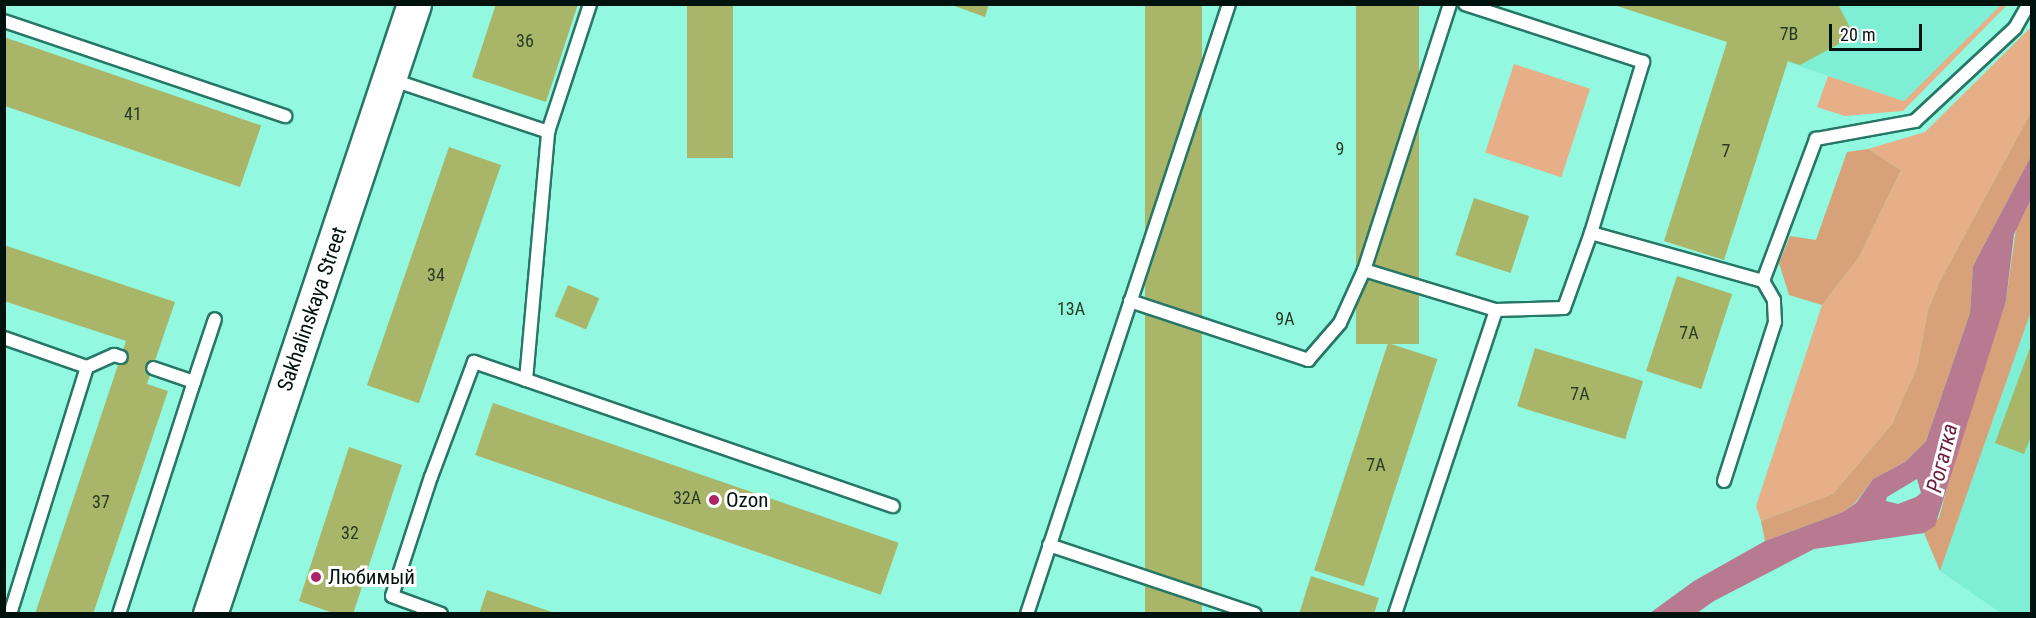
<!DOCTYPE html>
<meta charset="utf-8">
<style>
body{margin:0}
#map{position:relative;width:2036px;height:618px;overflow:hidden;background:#93f8e0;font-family:"Roboto Condensed",sans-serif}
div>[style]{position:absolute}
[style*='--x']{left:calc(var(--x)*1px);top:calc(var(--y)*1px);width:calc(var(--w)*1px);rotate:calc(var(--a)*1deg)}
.built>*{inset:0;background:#7eeed4}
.green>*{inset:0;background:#e6af88;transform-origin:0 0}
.forest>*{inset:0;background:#d7a17a}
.water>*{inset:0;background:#b87a90}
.building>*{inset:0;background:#a9b669;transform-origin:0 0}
.roads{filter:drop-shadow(2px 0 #277766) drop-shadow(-2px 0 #277766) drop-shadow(0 2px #277766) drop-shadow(0 -2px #277766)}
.lane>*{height:12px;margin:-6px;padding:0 6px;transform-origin:6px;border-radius:6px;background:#fff}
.primary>*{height:33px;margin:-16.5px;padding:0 16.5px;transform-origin:16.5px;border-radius:16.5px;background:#fff}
.dots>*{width:16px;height:16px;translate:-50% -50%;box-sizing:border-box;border:3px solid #fff;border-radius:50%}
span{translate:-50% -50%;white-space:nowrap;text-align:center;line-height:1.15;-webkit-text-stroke:6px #fff;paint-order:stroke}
.number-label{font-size:18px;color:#2a3b24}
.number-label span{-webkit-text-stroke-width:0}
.street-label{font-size:21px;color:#00120d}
.poi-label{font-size:21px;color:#00120d}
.left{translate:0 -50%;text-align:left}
.water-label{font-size:22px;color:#6a1d40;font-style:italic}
.frame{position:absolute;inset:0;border:6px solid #00120d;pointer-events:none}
.scale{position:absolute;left:1829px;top:24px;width:93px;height:27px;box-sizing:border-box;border:3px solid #00120d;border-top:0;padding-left:8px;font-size:18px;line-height:21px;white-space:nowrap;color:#00120d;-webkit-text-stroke:4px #fff;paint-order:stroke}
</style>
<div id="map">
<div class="built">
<div style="clip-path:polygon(1739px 5px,2001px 5px,1904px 101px,1727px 42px)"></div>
<div style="clip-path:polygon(2031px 311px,2031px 613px,2001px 613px,1940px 571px)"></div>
</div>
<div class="green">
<div style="clip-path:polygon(2001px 5px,2007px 5px,1903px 111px,1845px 116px,1817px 107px,1828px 76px,1904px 101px)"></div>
<div style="clip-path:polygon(2031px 27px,2031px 112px,1939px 283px,1928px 310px,1917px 367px,1892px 424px,1833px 494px,1761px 521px,1756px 506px,1822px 305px,1859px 257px,1901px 170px,1868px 149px,1925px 132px)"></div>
<div style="left:1514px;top:64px;width:80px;height:93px;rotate:18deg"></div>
</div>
<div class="forest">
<div style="clip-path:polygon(2031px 112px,2031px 156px,1973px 266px,1970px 313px,1926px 441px,1905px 462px,1873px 479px,1855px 503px,1843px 512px,1765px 541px,1761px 521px,1833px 494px,1892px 424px,1917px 367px,1928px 310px,1939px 283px)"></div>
<div style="clip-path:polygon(1868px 149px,1901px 170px,1859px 257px,1822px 305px,1789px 295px,1779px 263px,1790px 236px,1816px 240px,1847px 152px)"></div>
<div style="clip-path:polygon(2031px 199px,2031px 311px,1940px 571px,1924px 533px,1939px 518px,1962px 432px,2006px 301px,2016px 228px)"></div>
</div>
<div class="water">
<div style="clip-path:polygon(evenodd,2031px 156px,2031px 199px,2014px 234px,2006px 301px,1935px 526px,1924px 533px,1814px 549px,1714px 601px,1697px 613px,1650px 613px,1694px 581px,1765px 541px,1843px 512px,1856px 503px,1873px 479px,1905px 462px,1926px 441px,1970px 313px,1973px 266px,2031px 156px,1917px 479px,1921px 493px,1916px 497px,1898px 504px,1886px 501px,1887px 497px,1917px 479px)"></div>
</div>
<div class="building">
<div style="clip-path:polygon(496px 4px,578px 4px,546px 102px,472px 77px)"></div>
<div style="left:687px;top:4px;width:46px;height:154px"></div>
<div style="clip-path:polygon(949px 4px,989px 4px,985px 17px)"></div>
<div style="left:1145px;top:4px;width:57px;height:644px"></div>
<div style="left:1356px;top:4px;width:63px;height:340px"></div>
<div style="clip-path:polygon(1611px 4px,1838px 4px,1850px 28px,1846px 40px,1800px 65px,1788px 61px,1724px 260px,1664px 241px,1727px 42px)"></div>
<div style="left:4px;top:37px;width:272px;height:65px;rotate:19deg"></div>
<div style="left:449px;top:147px;width:55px;height:252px;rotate:19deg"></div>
<div style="left:1474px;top:198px;width:58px;height:60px;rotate:18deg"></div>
<div style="clip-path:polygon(4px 245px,175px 302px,147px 384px,168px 391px,93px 614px,35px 614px,126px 341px,4px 301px)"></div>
<div style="left:1677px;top:276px;width:58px;height:100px;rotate:18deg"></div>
<div style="left:568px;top:285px;width:34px;height:34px;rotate:23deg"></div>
<div style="left:1388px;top:343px;width:52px;height:239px;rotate:18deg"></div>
<div style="clip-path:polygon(2031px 345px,2032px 434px,2024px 454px,1995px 443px)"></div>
<div style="left:1535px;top:348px;width:113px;height:61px;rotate:17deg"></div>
<div style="left:493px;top:403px;width:429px;height:55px;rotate:19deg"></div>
<div style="clip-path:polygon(349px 447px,402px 465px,353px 614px,336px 614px,299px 601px)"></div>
<div style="clip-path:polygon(1311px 576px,1379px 598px,1374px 614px,1299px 614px)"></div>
<div style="clip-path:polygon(487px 590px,555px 613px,555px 614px,479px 614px)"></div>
</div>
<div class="roads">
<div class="lane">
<div style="--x:1450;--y:4;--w:280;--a:107.9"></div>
<div style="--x:1364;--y:270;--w:138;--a:16.9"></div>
<div style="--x:1496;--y:310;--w:68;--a:-1.7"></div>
<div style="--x:1564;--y:308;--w:80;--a:-70.2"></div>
<div style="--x:1591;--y:233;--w:179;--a:-73.1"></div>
<div style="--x:1643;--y:62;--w:187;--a:-162"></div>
<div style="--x:4;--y:21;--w:297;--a:18.7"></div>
<div style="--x:390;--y:79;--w:167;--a:18.5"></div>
<div style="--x:1591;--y:233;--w:179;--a:15.6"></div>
<div style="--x:1130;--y:301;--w:188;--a:18.3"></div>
<div style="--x:1308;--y:360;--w:49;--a:-49.1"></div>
<div style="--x:1340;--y:323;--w:58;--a:-65.6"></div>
<div style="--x:4;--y:338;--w:88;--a:19.3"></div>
<div style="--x:87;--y:367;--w:259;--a:107.3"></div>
<div style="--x:87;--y:367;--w:30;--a:-24"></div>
<div style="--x:114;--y:355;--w:7;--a:16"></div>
<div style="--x:526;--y:380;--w:249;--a:-84.9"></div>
<div style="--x:548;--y:132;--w:135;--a:-71.8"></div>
<div style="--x:194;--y:382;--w:66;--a:-71.6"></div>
<div style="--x:1724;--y:481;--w:167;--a:-72.2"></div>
<div style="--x:1775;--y:322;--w:22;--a:-93"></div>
<div style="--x:1774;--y:300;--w:22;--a:-120"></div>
<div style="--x:1763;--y:281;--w:152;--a:-69.5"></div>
<div style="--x:1816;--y:139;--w:101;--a:-10.3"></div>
<div style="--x:1915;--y:121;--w:137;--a:-42.9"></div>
<div style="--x:2015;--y:28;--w:28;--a:-60"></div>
<div style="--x:1049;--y:545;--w:217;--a:18.5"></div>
<div style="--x:119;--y:614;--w:244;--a:-72.1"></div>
<div style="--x:194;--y:382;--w:43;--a:-161.1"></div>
<div style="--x:441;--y:614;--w:52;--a:-159.8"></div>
<div style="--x:392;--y:596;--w:125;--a:-71.9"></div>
<div style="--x:431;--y:477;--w:123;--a:-69.5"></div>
<div style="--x:474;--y:362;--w:443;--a:19"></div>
<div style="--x:1027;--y:614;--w:643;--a:-71.68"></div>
<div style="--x:1395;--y:614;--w:320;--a:-71.6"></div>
</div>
<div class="primary">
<div style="--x:210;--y:614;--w:643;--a:-71.51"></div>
</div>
</div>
<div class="dots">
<div style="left:714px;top:500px;background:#ad2366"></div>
<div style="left:316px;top:577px;background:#ad2366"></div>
</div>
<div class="number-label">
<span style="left:1789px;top:34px">7В</span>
<span style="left:525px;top:41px">36</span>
<span style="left:133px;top:114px">41</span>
<span style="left:1340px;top:149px">9</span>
<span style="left:1726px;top:151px">7</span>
<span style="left:436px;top:275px">34</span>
<span style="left:1071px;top:309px">13А</span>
<span style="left:1285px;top:319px">9А</span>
<span style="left:1689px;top:333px">7А</span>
<span style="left:1580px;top:394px">7А</span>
<span style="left:1376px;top:465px">7А</span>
<span style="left:687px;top:498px">32А</span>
<span style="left:101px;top:502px">37</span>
<span style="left:350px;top:533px">32</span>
</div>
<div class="street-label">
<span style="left:312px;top:309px;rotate:-71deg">Sakhalinskaya Street</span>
</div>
<div class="poi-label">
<span class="left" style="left:726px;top:500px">Ozon</span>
<span class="left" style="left:328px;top:577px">Любимый</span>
</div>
<div class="water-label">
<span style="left:1942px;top:458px;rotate:-76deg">Рогатка</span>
</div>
<div class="frame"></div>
<div class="scale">20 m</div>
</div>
